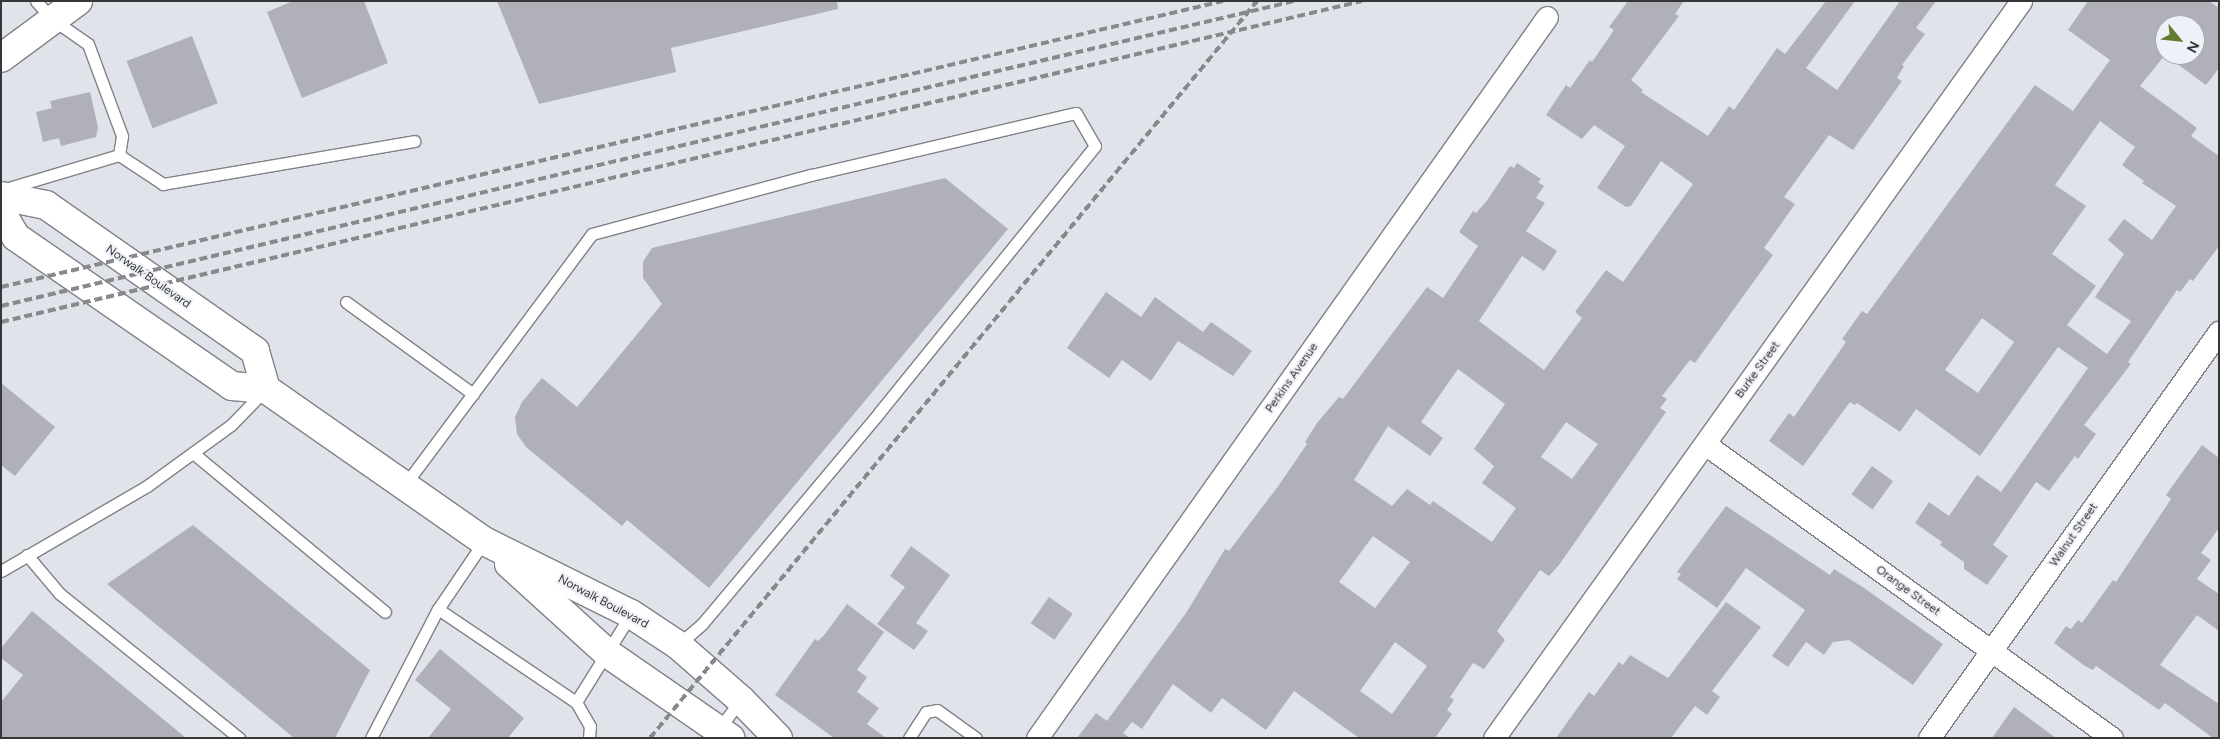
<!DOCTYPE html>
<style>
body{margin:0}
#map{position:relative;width:2220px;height:739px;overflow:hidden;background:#e1e3ea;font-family:Figtree,sans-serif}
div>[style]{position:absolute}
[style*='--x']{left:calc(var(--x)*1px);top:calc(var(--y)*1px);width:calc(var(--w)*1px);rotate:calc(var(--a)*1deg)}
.building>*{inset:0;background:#b0b1b8;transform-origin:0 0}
.roads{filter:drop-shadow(1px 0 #808188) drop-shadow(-1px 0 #808188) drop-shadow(0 1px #808188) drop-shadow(0 -1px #808188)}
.lane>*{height:11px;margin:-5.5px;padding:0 5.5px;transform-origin:5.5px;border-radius:5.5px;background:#fff}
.street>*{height:21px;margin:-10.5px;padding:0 10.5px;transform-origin:10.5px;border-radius:10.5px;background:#fff}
.secondary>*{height:28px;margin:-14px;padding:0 14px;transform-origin:14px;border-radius:14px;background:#fff}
.rail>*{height:4px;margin-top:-2px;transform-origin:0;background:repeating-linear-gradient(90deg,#88898d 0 8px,transparent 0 12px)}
span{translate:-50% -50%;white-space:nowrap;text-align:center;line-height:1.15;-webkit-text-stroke:4px #eff1f8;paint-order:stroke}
.street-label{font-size:12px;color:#363739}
.frame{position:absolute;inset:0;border:2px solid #363739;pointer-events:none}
.north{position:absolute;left:2155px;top:15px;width:50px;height:50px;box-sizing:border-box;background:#eff1f8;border:1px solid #a5a7ac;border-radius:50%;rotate:118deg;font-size:14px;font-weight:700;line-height:20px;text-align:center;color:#363739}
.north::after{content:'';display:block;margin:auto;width:18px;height:22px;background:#647c2f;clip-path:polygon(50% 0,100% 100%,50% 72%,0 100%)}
</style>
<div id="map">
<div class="building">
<div style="clip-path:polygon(293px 1px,364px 1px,388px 63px,302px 98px,267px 12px)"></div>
<div style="clip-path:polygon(497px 1px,837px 1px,838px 9px,671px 48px,676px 72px,539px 104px)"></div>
<div style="clip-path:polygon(evenodd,1628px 1px,1684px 1px,1675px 14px,1679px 16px,1631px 80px,1643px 90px,1641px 92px,1708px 136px,1729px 106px,1734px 110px,1777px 48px,1785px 54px,1826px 1px,1855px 1px,1806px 68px,1837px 90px,1900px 1px,1936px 1px,1916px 28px,1925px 34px,1902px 65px,1904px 66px,1897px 78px,1902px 81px,1853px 150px,1829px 135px,1784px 197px,1795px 204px,1764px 248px,1773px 255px,1695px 363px,1690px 360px,1662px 396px,1667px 399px,1660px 408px,1666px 412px,1559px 565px,1549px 576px,1540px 570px,1497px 631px,1505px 640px,1484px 669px,1473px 663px,1450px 697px,1454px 700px,1447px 710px,1452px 714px,1435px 738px,1359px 738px,1294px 691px,1266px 730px,1222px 698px,1211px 713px,1173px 684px,1142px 729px,1132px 722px,1123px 733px,1130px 738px,1077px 738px,1096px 713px,1107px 721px,1186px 613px,1225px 549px,1229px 551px,1279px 485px,1307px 444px,1305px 442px,1317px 423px,1339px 397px,1343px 399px,1427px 287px,1443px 298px,1478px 246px,1459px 232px,1473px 211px,1476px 213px,1486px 202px,1510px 166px,1514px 168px,1517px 163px,1541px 179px,1538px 182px,1544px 186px,1536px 198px,1545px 203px,1526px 231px,1557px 251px,1544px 271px,1522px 256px,1479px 321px,1544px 370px,1582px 318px,1575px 312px,1606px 270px,1623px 282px,1693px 184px,1661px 161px,1631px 206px,1626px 207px,1597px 188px,1625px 146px,1594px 125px,1582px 139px,1546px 115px,1566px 85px,1570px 88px,1590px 60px,1592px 62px,1614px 30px,1609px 27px,1628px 1px,1458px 369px,1505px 404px,1474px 449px,1494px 466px,1482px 483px,1516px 508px,1492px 542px,1433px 501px,1430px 505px,1407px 489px,1392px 506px,1354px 480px,1388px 426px,1430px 456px,1443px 438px,1421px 422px,1458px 369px,1628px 1px,1566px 422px,1598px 444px,1572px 479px,1541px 457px,1566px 422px,1628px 1px,1373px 536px,1410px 562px,1375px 608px,1339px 582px,1373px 536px,1628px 1px,1395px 642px,1427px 666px,1392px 714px,1360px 691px,1395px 642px)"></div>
<div style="clip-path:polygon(evenodd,2088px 1px,2209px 1px,2219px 8px,2219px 68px,2206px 85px,2165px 55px,2195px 55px,2195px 25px,2165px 25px,2165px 55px,2140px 86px,2197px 128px,2191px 136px,2219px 156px,2219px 246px,2193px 281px,2190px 279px,2180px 292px,2177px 290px,2128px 362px,2131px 364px,2084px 425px,2096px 434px,2078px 459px,2075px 456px,2049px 491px,2036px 482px,1993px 545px,2008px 556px,1987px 585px,1964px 569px,1964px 562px,1940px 545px,1942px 542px,1915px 523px,1929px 502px,1949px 516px,1977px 475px,2001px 492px,2088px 368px,2058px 347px,1980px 456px,1916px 409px,1900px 432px,1857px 403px,1855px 405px,1850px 402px,1803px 466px,1769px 441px,1789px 413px,1794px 417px,1846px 342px,1842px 339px,1862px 311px,1867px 314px,2035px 85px,2073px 111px,2110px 60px,2068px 30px,2088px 1px,2100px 121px,2135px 147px,2122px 165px,2144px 181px,2142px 183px,2176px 206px,2152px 240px,2124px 219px,2108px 240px,2124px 254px,2095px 297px,2131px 321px,2107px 354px,2067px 325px,2096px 286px,2052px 254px,2086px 206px,2055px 185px,2100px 121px,2088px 1px,1982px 318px,2014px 342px,1978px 393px,1945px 370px,1982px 318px)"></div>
<div style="left:192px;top:36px;width:72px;height:70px;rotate:69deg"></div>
<div style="clip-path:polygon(90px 92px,98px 127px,96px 137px,61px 146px,59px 138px,43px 142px,36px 112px,52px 108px,50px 101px)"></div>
<div style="clip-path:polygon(945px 178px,1008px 229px,709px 588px,627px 520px,622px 526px,526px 447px,517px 434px,515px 417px,522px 402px,542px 378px,577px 407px,662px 304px,643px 278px,643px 262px,652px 248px)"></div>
<div style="clip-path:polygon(1106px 292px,1141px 317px,1155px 297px,1203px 332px,1211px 322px,1252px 351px,1233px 376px,1178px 341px,1151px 381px,1122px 360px,1109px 378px,1067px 348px)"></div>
<div style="clip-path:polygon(1px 383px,55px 427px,15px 476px,1px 465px)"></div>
<div style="clip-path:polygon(2202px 445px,2219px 458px,2219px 528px,2201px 553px,2211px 560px,2197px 579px,2219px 594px,2219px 631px,2197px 615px,2160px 665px,2219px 704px,2219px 738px,2213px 738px,2165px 703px,2159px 710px,2096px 666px,2093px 670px,2085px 666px,2054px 643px,2066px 626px,2071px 629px,2078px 620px,2082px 623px,2113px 580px,2116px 582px,2171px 499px,2166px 495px)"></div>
<div style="left:1872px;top:466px;width:26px;height:35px;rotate:36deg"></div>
<div style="clip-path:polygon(1726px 506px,1830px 575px,1834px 569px,1864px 588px,1943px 644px,1913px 685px,1849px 640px,1833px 642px,1824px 655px,1806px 642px,1788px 667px,1772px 656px,1805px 610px,1746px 568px,1717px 608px,1677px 579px,1681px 574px,1677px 572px)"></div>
<div style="clip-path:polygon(193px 525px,370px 670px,335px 738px,294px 738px,107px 584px)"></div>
<div style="clip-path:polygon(911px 546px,950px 575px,916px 623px,928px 631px,914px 650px,877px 624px,905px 587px,890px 576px)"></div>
<div style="left:1049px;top:597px;width:29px;height:32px;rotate:35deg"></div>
<div style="clip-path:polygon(1726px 602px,1761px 627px,1712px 691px,1720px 697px,1707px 715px,1695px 706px,1671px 738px,1556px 738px,1589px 692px,1594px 696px,1619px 662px,1623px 665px,1630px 655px,1668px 678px)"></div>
<div style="clip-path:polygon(847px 604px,884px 632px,857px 670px,867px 677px,857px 692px,879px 708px,867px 724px,886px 738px,834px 738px,775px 695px,815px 639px,818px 641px,825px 634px)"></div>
<div style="clip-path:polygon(32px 611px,186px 738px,1px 738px,1px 702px,23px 675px,1px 658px,1px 648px)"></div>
<div style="clip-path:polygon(440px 649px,524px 718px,508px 738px,428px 738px,451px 709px,415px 680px)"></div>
<div style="clip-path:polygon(2014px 707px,2056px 738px,1992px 738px)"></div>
</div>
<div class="roads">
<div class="lane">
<div style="--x:36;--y:1;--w:24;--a:48"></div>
<div style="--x:52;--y:19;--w:44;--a:34.8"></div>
<div style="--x:88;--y:44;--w:98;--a:69.7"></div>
<div style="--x:122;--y:136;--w:19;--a:99"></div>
<div style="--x:5;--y:189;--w:119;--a:-16.6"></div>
<div style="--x:119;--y:155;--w:53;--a:33.4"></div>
<div style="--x:163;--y:184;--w:255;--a:-9.7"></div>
<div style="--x:346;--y:302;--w:157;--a:35.9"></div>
<div style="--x:193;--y:453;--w:249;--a:39.6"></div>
<div style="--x:404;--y:486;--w:314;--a:-53.3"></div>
<div style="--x:592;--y:234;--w:227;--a:-15.1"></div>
<div style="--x:811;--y:175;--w:272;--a:-13.2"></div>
<div style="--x:1076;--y:113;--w:38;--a:60"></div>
<div style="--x:1095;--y:146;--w:343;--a:129"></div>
<div style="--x:879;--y:413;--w:275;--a:130"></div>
<div style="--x:702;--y:624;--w:32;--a:139"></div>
<div style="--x:27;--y:555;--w:51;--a:49.8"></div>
<div style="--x:60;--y:594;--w:230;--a:38.8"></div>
<div style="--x:1;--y:571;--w:169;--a:-30.2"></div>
<div style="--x:147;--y:486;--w:104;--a:-36"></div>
<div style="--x:231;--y:425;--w:46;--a:-45.9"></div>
<div style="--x:438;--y:609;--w:82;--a:-55.9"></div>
<div style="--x:576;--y:702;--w:28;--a:60"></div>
<div style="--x:590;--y:726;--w:12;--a:95"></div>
<div style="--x:718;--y:730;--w:38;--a:-53"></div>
<div style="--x:371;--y:738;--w:145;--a:-62.6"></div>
<div style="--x:438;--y:609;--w:166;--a:34"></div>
<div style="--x:576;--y:702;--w:104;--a:-58"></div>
<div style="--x:909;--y:738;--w:31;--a:-57"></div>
<div style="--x:926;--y:712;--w:11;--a:-10"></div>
<div style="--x:937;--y:710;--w:48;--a:35.7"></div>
</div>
<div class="street">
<div style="--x:1705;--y:444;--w:502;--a:35.84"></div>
<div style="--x:1037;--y:738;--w:883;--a:-54.73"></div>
<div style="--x:1494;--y:738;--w:906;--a:-54.43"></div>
<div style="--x:1929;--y:738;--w:499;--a:-54.5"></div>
</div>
<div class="secondary">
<div style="--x:1;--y:58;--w:96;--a:-36.5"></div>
<div style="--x:1;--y:196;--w:46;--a:11.3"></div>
<div style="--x:46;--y:205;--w:255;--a:34.9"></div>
<div style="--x:255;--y:351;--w:40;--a:74"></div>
<div style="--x:1;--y:212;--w:29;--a:59"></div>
<div style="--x:16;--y:237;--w:262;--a:34.6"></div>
<div style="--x:232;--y:386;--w:34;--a:5"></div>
<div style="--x:266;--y:389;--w:266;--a:34.9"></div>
<div style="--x:484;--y:541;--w:164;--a:26.4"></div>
<div style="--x:631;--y:614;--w:56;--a:33.4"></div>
<div style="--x:678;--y:645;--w:84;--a:41.1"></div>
<div style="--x:741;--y:700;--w:53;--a:45.8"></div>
<div style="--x:509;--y:564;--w:132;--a:42.2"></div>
<div style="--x:607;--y:653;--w:150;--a:34.6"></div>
</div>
</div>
<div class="rail">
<div style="--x:1;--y:287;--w:1255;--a:-13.17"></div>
<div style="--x:1;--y:306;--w:1328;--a:-13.27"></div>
<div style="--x:1;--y:322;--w:1398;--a:-13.27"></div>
<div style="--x:650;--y:738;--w:955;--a:-50.52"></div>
</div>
<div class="street-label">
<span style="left:148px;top:277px;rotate:35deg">Norwalk Boulevard</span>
<span style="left:1758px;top:370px;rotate:-54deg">Burke Street</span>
<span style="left:1292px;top:378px;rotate:-55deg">Perkins Avenue</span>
<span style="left:2074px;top:535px;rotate:-55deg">Walnut Street</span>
<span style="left:1908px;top:591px;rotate:36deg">Orange Street</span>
<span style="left:603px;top:602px;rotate:28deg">Norwalk Boulevard</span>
</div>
<div class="frame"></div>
<div class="north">N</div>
</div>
